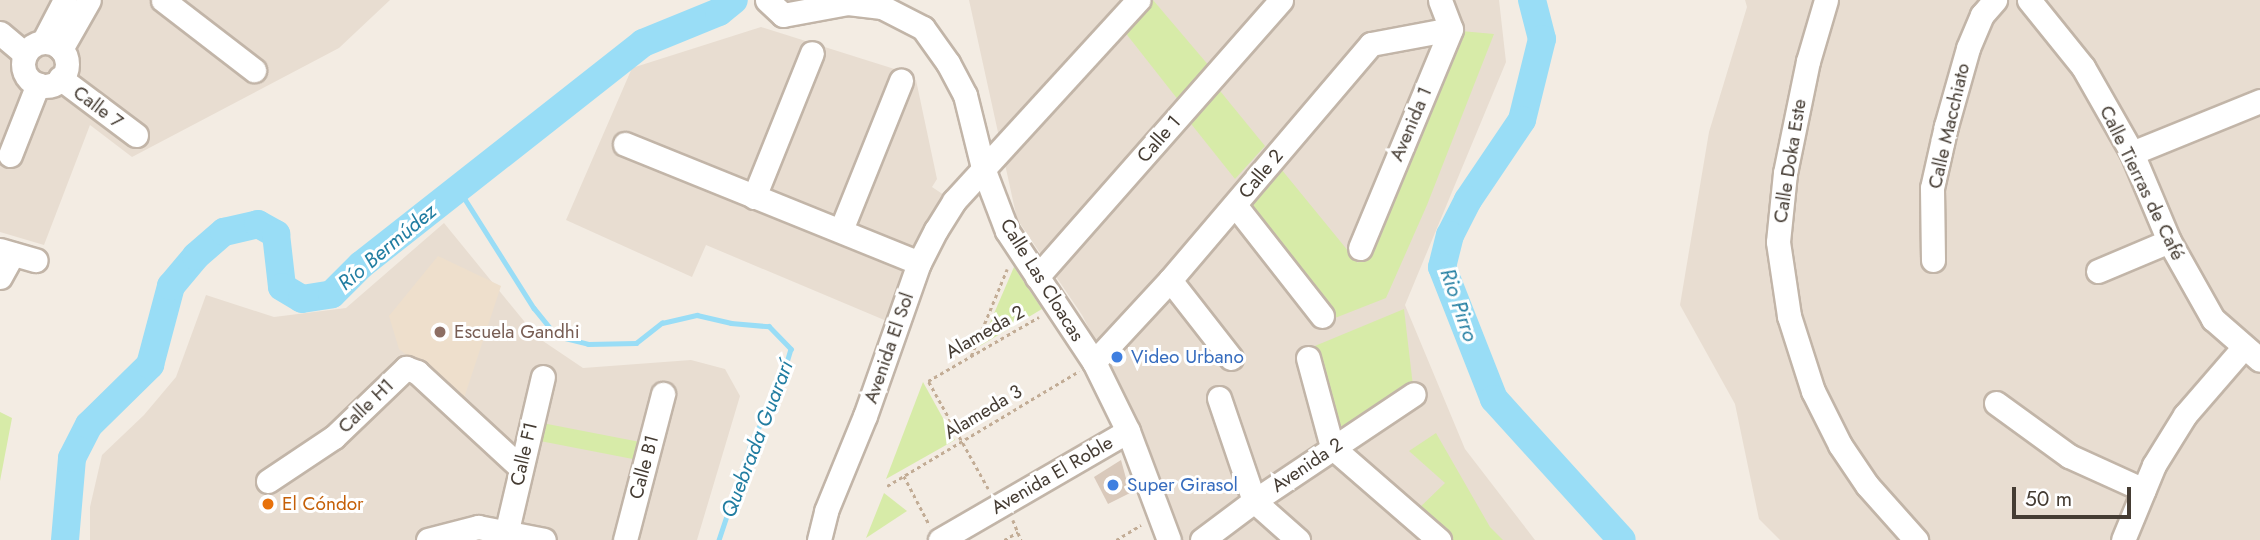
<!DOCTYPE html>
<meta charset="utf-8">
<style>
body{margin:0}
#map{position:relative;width:2260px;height:540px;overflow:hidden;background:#f3ece3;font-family:Jost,sans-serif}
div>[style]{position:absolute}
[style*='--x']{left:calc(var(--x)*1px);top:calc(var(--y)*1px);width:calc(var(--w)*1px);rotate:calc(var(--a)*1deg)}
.residential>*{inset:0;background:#e8ddd1}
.education>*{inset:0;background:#eedfcc}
.green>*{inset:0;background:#d7eba8;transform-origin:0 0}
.stream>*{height:4.5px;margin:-2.25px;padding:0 2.25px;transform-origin:2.25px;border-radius:2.25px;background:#99ddf6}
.river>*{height:28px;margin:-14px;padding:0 14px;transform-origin:14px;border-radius:14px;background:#99ddf6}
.building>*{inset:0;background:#d9c9bb}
.path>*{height:2.5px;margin-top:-1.25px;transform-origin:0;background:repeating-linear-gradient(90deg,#c2ac95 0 3.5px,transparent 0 7px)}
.roads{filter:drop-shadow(2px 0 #c2b5a8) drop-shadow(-2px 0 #c2b5a8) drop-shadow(0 2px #c2b5a8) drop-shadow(0 -2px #c2b5a8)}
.minor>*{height:23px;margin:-11.5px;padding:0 11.5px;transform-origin:11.5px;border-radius:11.5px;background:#fff}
.minor>.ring{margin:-11.5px;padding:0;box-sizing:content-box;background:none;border:23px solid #fff;border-radius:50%}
.dots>*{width:19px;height:19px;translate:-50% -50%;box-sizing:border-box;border:4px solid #fff;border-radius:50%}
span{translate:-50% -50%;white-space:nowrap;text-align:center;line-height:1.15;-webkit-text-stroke:6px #fff;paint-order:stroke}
.street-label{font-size:19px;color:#453c33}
.education-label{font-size:19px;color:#785e54}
.left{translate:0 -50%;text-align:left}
.shop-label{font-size:19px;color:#366cbe}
.food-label{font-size:19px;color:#c56008}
.water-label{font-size:21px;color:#217da1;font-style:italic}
.scale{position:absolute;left:2012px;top:487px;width:119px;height:32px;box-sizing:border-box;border:4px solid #453c33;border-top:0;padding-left:9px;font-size:21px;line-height:24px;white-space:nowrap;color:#453c33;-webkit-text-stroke:5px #fff;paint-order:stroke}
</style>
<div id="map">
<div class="residential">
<div style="clip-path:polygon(0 0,390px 0,339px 48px,132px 157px,90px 125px,44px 245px,0 232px)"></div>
<div style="clip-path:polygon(969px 0,1499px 0,1506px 62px,1405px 305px,1465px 449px,1535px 540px,1177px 540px,1135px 418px,1082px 315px,1017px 219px)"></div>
<div style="clip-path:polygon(1745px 0,2260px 0,2260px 540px,1780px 540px,1759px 519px,1735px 404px,1680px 305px,1709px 132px,1747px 7px)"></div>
<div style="clip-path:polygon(761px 27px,904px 72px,916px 80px,937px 179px,932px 187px,947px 197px,889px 322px,706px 245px,692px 277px,566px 220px,632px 68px)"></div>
<div style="clip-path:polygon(444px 223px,537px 337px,583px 368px,691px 360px,725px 369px,740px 396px,697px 540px,90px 540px,90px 507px,102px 455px,144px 415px,176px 377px,206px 295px,274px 317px,346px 308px)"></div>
</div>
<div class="education">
<div style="clip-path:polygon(438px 256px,501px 286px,464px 398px,399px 349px,389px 316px)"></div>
</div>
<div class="green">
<div style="clip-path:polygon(1153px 0,1210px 67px,1179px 101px,1124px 31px)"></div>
<div style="clip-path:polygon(1461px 31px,1494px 34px,1427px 205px,1386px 298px,1335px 318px,1246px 199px,1277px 164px,1358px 263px)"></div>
<div style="clip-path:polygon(1216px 86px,1265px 146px,1235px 179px,1188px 120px)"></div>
<div style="clip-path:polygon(1014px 267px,1042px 309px,980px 346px)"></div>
<div style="clip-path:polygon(1404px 309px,1413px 386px,1336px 433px,1310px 348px)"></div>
<div style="clip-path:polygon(923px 382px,955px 440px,886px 479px)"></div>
<div style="clip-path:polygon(0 412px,12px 418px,0 481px)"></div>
<div style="left:537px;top:422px;width:109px;height:18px;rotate:11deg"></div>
<div style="clip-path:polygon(1436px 433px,1490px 527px,1503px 540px,1449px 540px,1416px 511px,1445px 483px,1409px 451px)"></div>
<div style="clip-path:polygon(884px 493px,907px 511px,866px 538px)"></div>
</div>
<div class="stream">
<div style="--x:458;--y:188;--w:142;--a:57.7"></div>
<div style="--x:534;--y:308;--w:36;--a:51"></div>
<div style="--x:557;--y:336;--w:32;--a:14"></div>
<div style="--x:588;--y:344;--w:48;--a:-1.2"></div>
<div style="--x:636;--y:343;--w:33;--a:-38"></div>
<div style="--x:662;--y:323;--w:36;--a:-13"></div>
<div style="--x:697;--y:315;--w:35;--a:13"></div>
<div style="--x:731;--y:323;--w:38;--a:5"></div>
<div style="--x:769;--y:326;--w:32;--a:46"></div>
<div style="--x:791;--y:349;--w:45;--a:106.8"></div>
<div style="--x:778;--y:392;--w:55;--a:118"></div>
<div style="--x:752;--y:441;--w:104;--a:108.4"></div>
</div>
<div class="river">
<div style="--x:1532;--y:0;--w:40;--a:75.6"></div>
<div style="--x:1542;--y:39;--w:83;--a:103.9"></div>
<div style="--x:1522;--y:120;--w:97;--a:124"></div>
<div style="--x:1468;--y:200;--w:39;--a:117"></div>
<div style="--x:1450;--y:235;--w:33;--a:104"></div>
<div style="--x:1442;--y:267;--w:142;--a:68.5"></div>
<div style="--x:1494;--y:399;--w:190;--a:47.8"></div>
<div style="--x:65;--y:540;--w:82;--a:-85.1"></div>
<div style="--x:72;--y:458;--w:37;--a:-63"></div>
<div style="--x:89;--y:425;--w:86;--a:-44.5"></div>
<div style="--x:150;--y:365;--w:82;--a:-75.1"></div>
<div style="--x:171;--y:286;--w:39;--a:-50"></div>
<div style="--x:196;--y:256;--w:37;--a:-41"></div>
<div style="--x:224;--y:232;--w:35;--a:-13"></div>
<div style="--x:258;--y:224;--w:21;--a:29"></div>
<div style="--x:276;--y:234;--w:53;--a:83.5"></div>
<div style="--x:282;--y:287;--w:23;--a:31"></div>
<div style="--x:302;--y:299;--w:30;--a:-9"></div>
<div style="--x:332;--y:294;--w:41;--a:-45"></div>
<div style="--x:361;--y:265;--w:359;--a:-38.2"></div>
<div style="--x:643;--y:43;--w:82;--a:-22.2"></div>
<div style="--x:719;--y:12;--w:19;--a:-39"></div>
</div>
<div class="building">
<div style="clip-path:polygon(1121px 460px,1130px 493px,1108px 504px,1094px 477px)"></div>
</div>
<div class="path">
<div style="--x:971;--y:356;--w:94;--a:-67.5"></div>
<div style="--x:904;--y:476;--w:56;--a:62.5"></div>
<div style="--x:887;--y:486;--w:224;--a:-30.9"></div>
<div style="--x:988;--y:489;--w:124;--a:-119.1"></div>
<div style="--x:928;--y:381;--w:128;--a:-30"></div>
<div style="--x:1013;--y:520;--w:22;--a:68"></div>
<div style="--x:1004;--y:540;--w:16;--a:-30"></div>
<div style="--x:1116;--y:540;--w:29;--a:-31"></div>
</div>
<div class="roads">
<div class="minor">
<div style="--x:163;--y:0;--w:115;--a:37.6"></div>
<div style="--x:767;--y:0;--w:22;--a:43"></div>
<div style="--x:783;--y:15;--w:66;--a:-10.5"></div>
<div style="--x:848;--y:3;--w:34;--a:7"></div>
<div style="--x:882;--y:7;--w:46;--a:27.1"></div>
<div style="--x:923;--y:28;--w:43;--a:54.5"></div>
<div style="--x:948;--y:63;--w:36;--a:62"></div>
<div style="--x:965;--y:95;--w:75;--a:76.1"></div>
<div style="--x:983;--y:168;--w:67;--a:69.1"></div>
<div style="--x:1007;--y:231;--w:157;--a:56.4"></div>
<div style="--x:1094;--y:362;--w:77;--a:63.8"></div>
<div style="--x:1128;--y:431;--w:116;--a:69.4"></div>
<div style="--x:1826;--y:0;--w:64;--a:106.4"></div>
<div style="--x:1808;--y:61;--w:114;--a:101.6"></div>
<div style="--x:1785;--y:173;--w:69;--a:95.8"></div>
<div style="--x:1778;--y:242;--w:75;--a:81.5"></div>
<div style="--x:1789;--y:316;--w:79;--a:72.3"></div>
<div style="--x:1813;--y:391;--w:60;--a:63.4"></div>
<div style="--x:1840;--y:445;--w:48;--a:56"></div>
<div style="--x:1867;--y:485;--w:74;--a:48.3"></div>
<div style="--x:2029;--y:0;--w:86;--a:51.1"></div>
<div style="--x:2083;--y:67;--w:99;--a:60.3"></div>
<div style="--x:2132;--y:153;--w:95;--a:67.2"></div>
<div style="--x:2169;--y:241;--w:90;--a:60.6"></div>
<div style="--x:2213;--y:319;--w:62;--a:41.1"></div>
<div style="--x:0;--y:33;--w:33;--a:40"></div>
<div style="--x:43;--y:42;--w:47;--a:-62.4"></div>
<div class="ring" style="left:23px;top:42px;width:21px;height:21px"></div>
<div style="--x:61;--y:49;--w:56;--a:-60.3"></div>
<div style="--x:60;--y:78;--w:95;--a:36.9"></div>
<div style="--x:625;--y:144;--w:317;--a:22"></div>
<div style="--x:2132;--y:153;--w:138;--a:-22.1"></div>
<div style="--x:10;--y:155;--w:76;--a:-68.5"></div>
<div style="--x:754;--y:197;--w:155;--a:-68.1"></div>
<div style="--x:1235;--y:205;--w:141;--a:51.9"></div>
<div style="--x:841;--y:230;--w:161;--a:-68.1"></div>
<div style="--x:1360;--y:248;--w:237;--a:-67.4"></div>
<div style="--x:1451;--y:29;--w:31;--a:-111"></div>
<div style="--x:0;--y:250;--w:37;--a:16"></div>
<div style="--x:1933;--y:260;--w:72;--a:-90.8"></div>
<div style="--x:1932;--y:188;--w:64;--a:-77.3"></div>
<div style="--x:1946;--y:126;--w:81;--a:-74.2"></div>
<div style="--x:1968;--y:48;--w:36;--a:-67"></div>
<div style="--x:1982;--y:15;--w:20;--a:-49"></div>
<div style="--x:2098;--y:271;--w:77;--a:-22.9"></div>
<div style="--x:0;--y:277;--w:26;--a:-61"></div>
<div style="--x:1037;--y:277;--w:369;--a:-48.6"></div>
<div style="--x:1170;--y:280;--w:99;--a:52"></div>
<div style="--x:1308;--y:358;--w:92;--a:74.9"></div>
<div style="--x:1332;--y:447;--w:142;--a:41"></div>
<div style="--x:1094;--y:362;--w:112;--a:-47.2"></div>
<div style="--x:1170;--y:280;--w:310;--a:-49.6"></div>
<div style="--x:1371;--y:44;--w:81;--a:-10.6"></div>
<div style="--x:1219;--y:398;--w:109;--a:71.2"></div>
<div style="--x:1254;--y:501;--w:59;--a:41.6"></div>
<div style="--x:1996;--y:403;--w:90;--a:36"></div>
<div style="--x:2069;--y:456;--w:82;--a:24.4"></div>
<div style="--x:268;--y:481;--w:79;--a:-33.7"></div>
<div style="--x:334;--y:437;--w:100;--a:-43.8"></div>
<div style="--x:406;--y:368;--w:12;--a:20"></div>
<div style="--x:417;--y:372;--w:140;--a:42.7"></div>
<div style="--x:507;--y:530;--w:157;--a:-76.8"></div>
<div style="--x:428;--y:540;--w:52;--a:-14.6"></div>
<div style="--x:478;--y:527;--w:67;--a:11.1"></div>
<div style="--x:625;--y:540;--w:151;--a:-75.4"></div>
<div style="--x:819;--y:540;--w:30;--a:-76"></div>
<div style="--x:826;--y:511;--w:103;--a:-67.7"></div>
<div style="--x:865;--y:416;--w:162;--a:-70.6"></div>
<div style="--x:919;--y:263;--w:37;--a:-63"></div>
<div style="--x:936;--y:230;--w:34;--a:-58"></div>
<div style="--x:954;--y:201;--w:273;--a:-47.5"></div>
<div style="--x:940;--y:540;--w:217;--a:-30.1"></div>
<div style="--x:1202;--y:540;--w:65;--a:-36.9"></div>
<div style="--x:1254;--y:501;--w:192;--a:-33.8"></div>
<div style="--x:2123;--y:540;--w:81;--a:-67.5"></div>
<div style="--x:2154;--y:465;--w:59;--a:-58.2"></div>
<div style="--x:2185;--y:415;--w:89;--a:-49.1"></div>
</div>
</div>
<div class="dots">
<div style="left:440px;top:332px;background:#8d6e63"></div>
<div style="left:1117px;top:357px;background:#3f7fe0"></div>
<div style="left:1113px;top:485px;background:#3f7fe0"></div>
<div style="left:268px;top:504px;background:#e8710a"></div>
</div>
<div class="street-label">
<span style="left:98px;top:107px;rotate:37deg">Calle 7</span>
<span style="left:1411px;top:124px;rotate:-67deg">Avenida 1</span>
<span style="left:1949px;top:126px;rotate:-77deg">Calle Macchiato</span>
<span style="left:1159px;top:139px;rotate:-49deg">Calle 1</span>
<span style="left:1790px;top:161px;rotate:-81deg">Calle Doka Este</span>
<span style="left:1261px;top:174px;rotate:-50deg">Calle 2</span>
<span style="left:2142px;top:183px;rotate:64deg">Calle Tierras de Café</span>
<span style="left:1042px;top:280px;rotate:58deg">Calle Las Cloacas</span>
<span style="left:985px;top:332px;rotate:-30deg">Alameda 2</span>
<span style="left:889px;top:348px;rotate:-71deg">Avenida El Sol</span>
<span style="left:366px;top:406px;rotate:-44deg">Calle H1</span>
<span style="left:983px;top:412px;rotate:-31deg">Alameda 3</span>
<span style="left:524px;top:454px;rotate:-77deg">Calle F1</span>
<span style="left:1307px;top:465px;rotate:-34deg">Avenida 2</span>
<span style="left:644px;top:467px;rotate:-75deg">Calle B1</span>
<span style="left:1052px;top:475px;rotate:-30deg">Avenida El Roble</span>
</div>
<div class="education-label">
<span class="left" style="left:454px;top:332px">Escuela Gandhi</span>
</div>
<div class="shop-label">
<span class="left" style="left:1131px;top:357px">Video Urbano</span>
<span class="left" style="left:1127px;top:485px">Super Girasol</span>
</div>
<div class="food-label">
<span class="left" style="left:282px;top:504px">El Cóndor</span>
</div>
<div class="water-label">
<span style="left:387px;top:247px;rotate:-40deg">Río Bermúdez</span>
<span style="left:1459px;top:305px;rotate:71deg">Rio Pirro</span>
<span style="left:757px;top:439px;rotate:-69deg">Quebrada Guararí</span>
</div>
<div class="scale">50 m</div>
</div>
